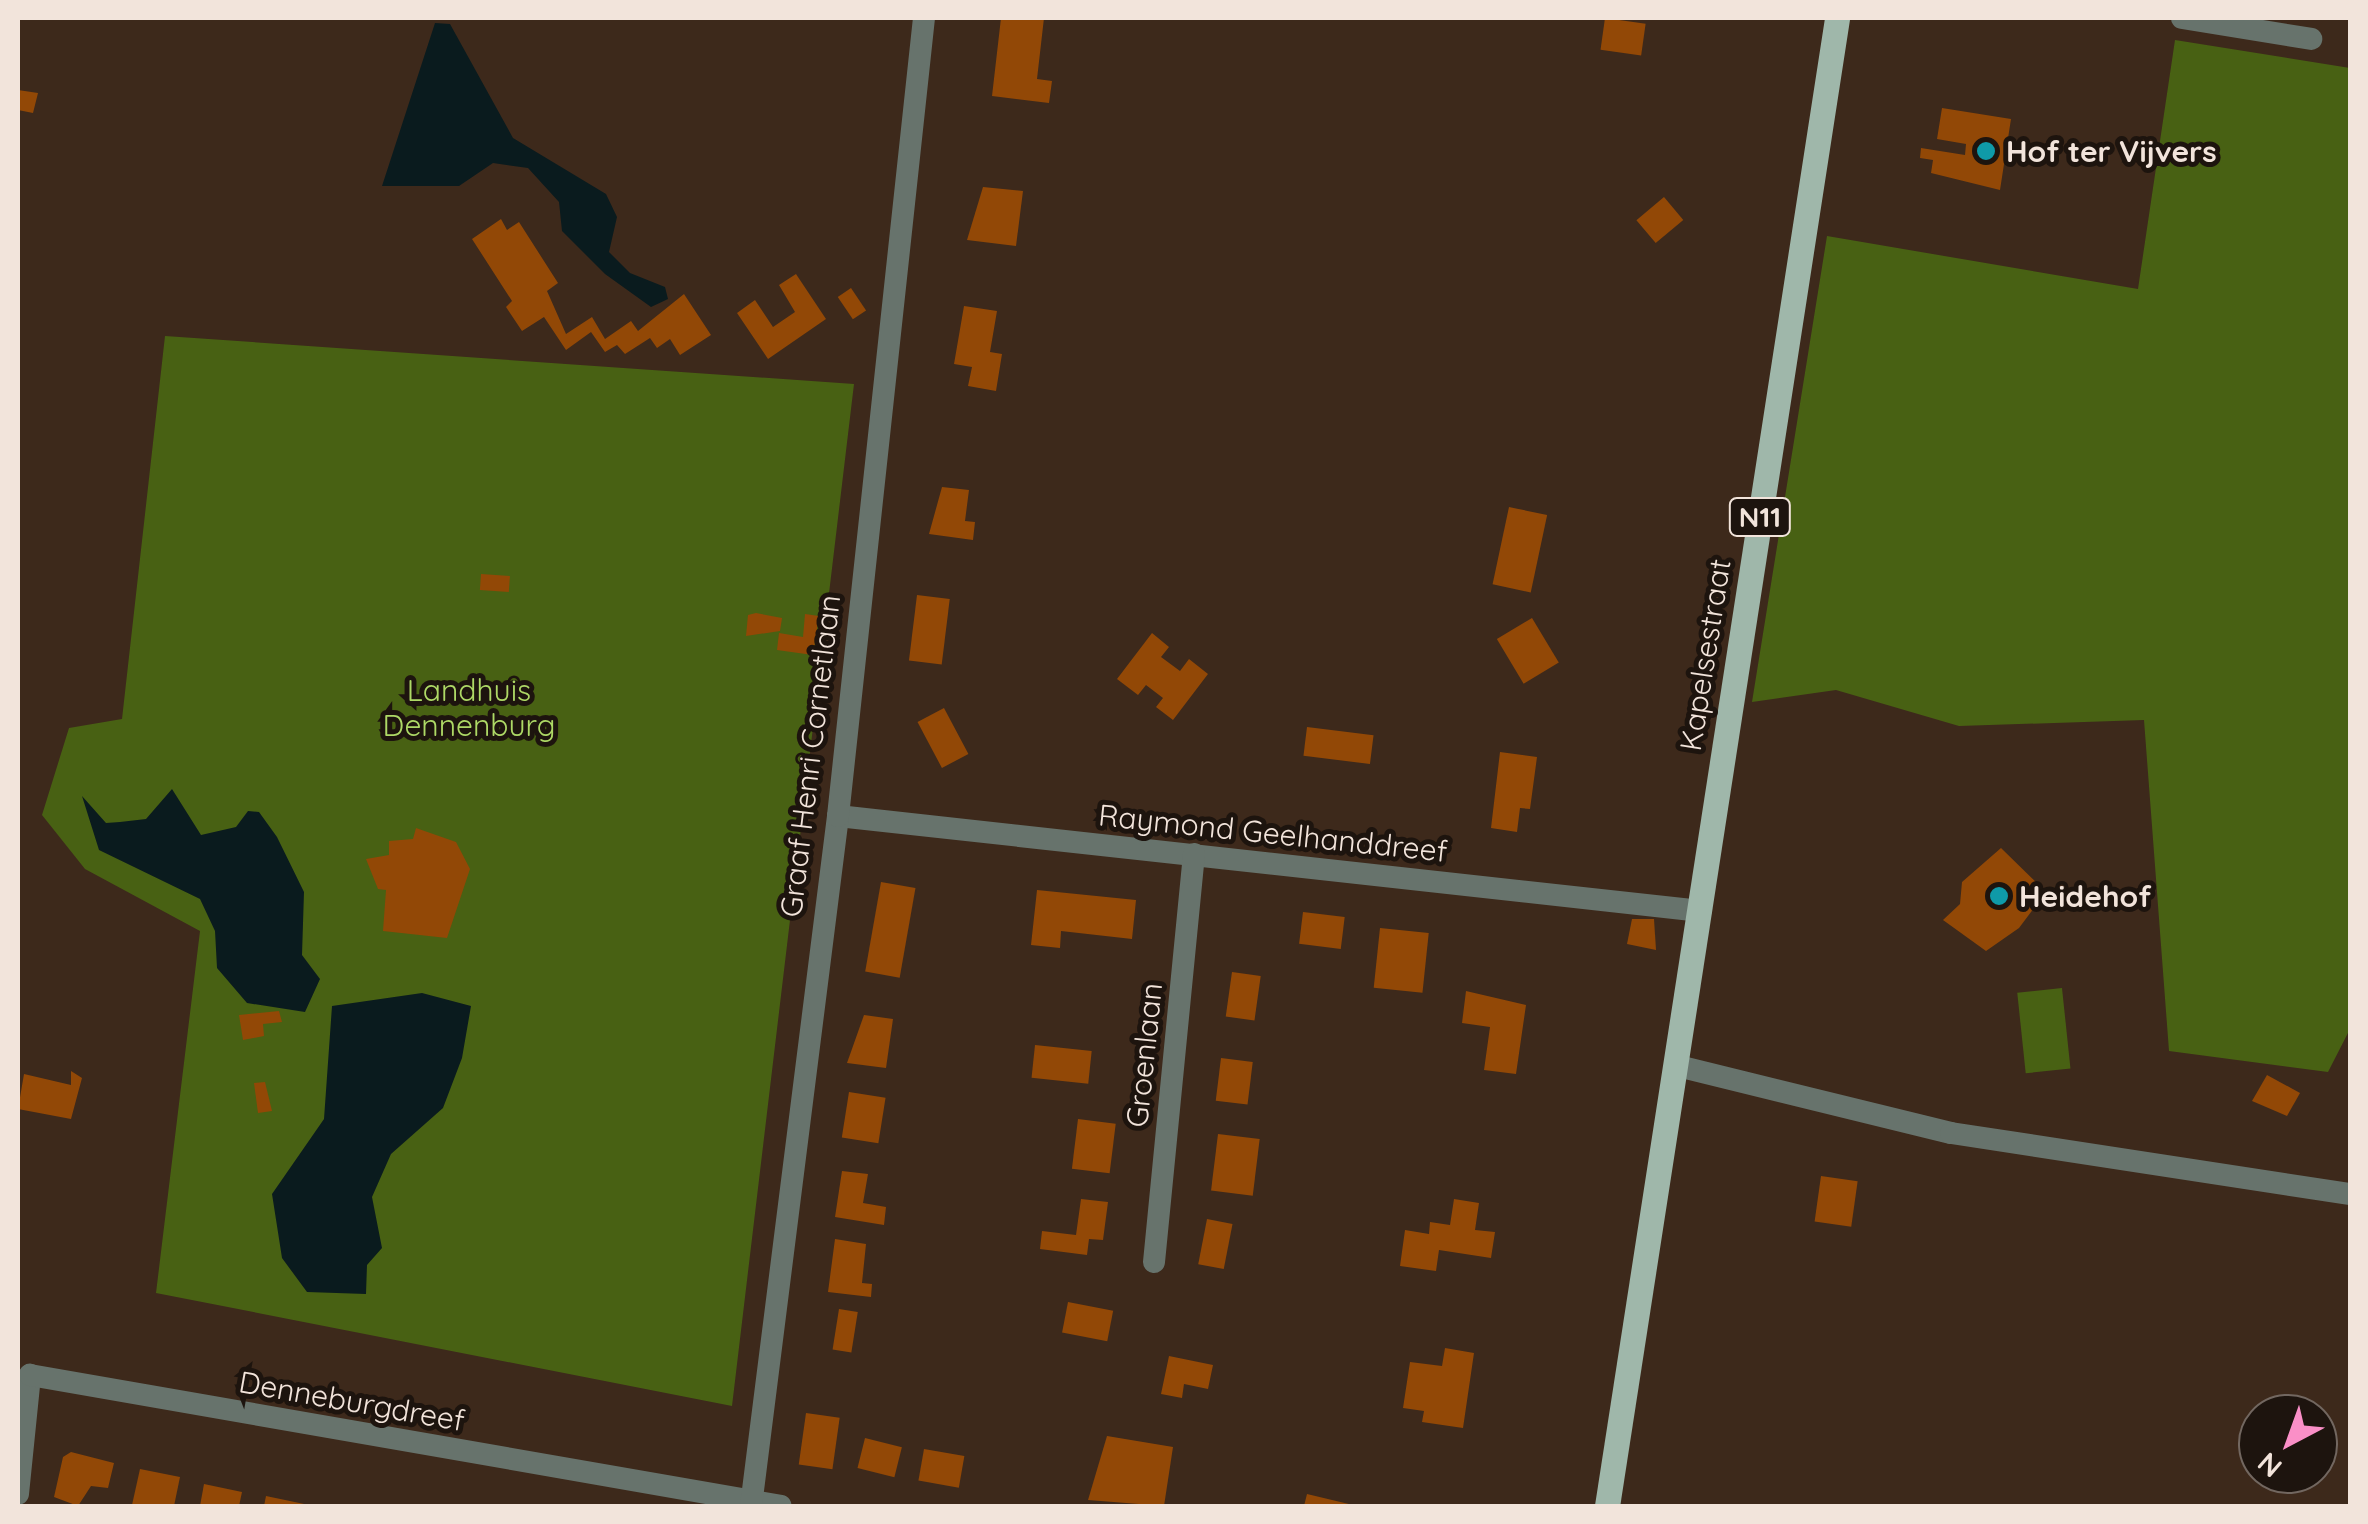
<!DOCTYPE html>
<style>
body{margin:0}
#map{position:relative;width:2368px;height:1524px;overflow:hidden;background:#3d291b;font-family:Quicksand,sans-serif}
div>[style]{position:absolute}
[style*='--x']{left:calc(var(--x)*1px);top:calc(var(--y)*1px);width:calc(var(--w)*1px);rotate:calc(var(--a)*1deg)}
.green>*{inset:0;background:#486113;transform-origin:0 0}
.water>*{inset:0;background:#0a1b1e}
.building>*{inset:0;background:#924806;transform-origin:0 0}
.minor>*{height:22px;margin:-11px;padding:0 11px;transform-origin:11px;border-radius:11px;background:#67736c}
.major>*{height:25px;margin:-12.5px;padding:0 12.5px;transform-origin:12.5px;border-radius:12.5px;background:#9fb7aa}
.dots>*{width:28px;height:28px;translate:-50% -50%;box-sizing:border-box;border:5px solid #1d140e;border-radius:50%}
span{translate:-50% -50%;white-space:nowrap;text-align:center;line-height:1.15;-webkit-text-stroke:10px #1d140e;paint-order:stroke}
.shield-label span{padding:2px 8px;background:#1d140e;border:2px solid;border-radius:8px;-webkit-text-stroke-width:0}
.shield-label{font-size:28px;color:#f2e4db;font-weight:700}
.poi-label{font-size:30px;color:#f2e4db;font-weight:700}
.left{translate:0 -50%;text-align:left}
.street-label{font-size:30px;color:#f2e4db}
.park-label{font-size:30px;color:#aed966}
.frame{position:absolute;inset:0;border:20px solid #f2e4db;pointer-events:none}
.north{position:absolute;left:2238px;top:1394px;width:100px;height:100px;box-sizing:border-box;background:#1d140e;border:2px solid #726760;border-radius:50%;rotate:221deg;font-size:28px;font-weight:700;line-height:40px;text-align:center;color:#f2e4db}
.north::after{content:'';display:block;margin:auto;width:35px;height:45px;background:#fa8fc7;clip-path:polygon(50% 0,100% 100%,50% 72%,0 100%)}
</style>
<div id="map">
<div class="green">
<div style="clip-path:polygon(2175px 40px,2350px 68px,2350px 1029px,2328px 1072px,2169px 1051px,2144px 720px,1959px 726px,1836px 690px,1752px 702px,1827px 236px,2138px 289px)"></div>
<div style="clip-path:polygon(165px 336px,854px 384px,732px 1406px,156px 1293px,200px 931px,85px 869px,42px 815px,69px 728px,122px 719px)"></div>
<div style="left:2062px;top:988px;width:81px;height:45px;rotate:84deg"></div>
</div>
<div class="water">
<div style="clip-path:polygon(435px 23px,450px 24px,513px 138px,606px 194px,617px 217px,609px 252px,630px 273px,665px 287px,668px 299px,651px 307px,605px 274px,562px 231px,559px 202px,528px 168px,493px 163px,459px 186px,382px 186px)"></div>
<div style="clip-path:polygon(172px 789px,201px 835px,236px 827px,248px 811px,259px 812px,277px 837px,304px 892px,302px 955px,320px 979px,305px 1012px,247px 1003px,217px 968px,215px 931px,200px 899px,99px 850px,82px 796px,106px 823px,120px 822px,146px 819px)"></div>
<div style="clip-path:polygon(422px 993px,471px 1006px,462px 1058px,443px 1108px,391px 1154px,372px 1197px,382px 1248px,367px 1265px,366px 1294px,307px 1292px,282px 1258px,272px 1194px,324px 1119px,332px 1006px)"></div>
</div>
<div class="building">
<div style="clip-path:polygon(1001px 18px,1044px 18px,1037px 79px,1052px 81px,1049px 103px,992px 96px)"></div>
<div style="left:1605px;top:18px;width:41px;height:32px;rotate:8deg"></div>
<div style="clip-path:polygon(18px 90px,38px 93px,33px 113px,18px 110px)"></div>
<div style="clip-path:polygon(1942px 108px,2011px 119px,2000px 190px,1931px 173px,1933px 160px,1920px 158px,1921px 148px,1965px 155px,1966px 144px,1937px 139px)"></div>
<div style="clip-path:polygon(983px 187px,1023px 191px,1016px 246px,967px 240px)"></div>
<div style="left:1664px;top:197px;width:30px;height:36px;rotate:50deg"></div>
<div style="clip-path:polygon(501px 219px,507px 230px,519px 222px,558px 283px,547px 291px,566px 334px,592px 317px,605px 339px,631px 321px,638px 331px,684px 294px,711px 335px,680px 355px,670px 339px,657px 348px,650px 338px,625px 354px,617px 345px,605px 352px,591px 332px,566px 350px,544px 317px,522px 331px,506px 307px,512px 301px,472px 239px)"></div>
<div style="clip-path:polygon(796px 274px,826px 319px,768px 359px,737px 313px,755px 300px,773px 327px,795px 312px,779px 285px)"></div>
<div style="left:851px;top:288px;width:27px;height:16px;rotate:56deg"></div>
<div style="clip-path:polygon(964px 306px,997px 311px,990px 352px,1002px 354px,996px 391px,968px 386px,972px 367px,954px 364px)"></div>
<div style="clip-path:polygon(942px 487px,969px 490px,965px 521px,975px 522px,973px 540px,929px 534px)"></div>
<div style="left:1509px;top:507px;width:39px;height:79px;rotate:12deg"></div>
<div style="left:481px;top:574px;width:29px;height:16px;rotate:4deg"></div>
<div style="left:917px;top:595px;width:33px;height:66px;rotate:7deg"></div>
<div style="clip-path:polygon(756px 613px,782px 618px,780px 631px,746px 636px,748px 615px)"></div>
<div style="clip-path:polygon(805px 614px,819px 616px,813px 655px,777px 650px,779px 633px,803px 637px)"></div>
<div style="left:1532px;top:618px;width:52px;height:41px;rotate:59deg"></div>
<div style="clip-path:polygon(1152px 633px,1169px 647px,1161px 657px,1180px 671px,1189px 659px,1208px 674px,1173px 720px,1156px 707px,1163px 698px,1146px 685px,1138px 695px,1117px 679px)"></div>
<div style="left:944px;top:708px;width:52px;height:30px;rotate:62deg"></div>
<div style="left:1307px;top:727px;width:67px;height:29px;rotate:7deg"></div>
<div style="clip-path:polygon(1500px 752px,1537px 757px,1530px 809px,1520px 808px,1517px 832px,1491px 828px)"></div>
<div style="clip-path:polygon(416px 828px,456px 842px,470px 869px,447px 938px,383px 931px,386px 890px,378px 889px,366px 859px,389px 855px,389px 841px,413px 839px)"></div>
<div style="clip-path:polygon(2001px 848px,2046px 892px,2019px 928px,1986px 951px,1943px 920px,1960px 904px,1962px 882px)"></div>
<div style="left:881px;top:882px;width:35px;height:91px;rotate:10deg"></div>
<div style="clip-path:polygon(1037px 890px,1136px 900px,1132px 939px,1061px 931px,1060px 948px,1031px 945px)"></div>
<div style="left:1303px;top:912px;width:42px;height:32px;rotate:7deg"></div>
<div style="clip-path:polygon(1632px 919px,1654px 919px,1656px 950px,1627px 944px)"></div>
<div style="left:1380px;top:928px;width:49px;height:60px;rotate:6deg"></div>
<div style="left:1232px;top:972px;width:29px;height:45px;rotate:8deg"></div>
<div style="clip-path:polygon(1466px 991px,1526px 1005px,1516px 1074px,1484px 1070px,1490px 1027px,1462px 1023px)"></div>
<div style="clip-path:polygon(279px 1011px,282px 1022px,263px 1024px,264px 1036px,243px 1040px,239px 1015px)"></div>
<div style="clip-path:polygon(864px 1015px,893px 1019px,886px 1068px,847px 1063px)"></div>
<div style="left:1035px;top:1045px;width:57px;height:33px;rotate:6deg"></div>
<div style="left:1221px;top:1058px;width:32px;height:43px;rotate:7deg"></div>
<div style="clip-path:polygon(71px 1071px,82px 1078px,71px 1119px,18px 1109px,24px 1074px,71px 1085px)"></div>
<div style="clip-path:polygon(2267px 1075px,2300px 1093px,2287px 1116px,2252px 1101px)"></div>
<div style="clip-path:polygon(265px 1082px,272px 1111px,258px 1113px,254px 1083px)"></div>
<div style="left:849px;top:1092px;width:37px;height:46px;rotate:9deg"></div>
<div style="left:1078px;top:1119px;width:38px;height:50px;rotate:7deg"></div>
<div style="left:1218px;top:1134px;width:42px;height:57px;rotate:7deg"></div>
<div style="clip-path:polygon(842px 1171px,868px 1174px,863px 1203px,886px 1207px,884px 1225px,835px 1217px)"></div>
<div style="left:1821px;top:1176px;width:37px;height:46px;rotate:8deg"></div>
<div style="clip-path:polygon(1081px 1199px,1108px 1202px,1103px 1240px,1089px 1239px,1087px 1255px,1040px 1249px,1042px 1231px,1076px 1235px)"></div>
<div style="clip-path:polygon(1454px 1199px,1479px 1203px,1475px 1230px,1495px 1232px,1491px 1258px,1439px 1250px,1436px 1271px,1400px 1266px,1405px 1230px,1429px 1234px,1430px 1222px,1450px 1225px)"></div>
<div style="left:1207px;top:1219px;width:26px;height:46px;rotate:11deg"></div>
<div style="clip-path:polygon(835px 1239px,866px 1244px,862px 1283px,872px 1284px,871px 1297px,828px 1292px)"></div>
<div style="left:1068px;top:1302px;width:46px;height:31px;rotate:11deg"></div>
<div style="left:839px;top:1309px;width:19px;height:41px;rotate:9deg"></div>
<div style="clip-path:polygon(1445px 1348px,1474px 1353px,1463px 1428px,1422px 1422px,1424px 1411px,1403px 1408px,1410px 1362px,1442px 1366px)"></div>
<div style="clip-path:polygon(1169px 1356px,1213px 1365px,1208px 1389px,1184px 1384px,1182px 1398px,1161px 1394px)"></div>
<div style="left:806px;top:1413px;width:34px;height:52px;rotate:8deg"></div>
<div style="clip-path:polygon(1107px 1436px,1173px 1447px,1164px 1506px,1088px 1500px)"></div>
<div style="left:865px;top:1438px;width:38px;height:31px;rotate:14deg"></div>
<div style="left:924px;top:1449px;width:41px;height:32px;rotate:10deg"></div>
<div style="clip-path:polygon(71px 1452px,114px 1463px,108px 1488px,91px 1486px,78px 1506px,54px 1497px,63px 1457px)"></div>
<div style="clip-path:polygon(140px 1469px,180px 1477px,174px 1506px,132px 1505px)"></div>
<div style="clip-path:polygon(204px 1484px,242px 1492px,239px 1506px,200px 1506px)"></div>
<div style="clip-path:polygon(1307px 1494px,1353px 1505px,1353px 1506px,1304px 1506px)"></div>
<div style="clip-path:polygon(266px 1496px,309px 1505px,309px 1506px,264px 1506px)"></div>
</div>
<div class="minor">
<div style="--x:2182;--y:18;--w:131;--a:9.2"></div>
<div style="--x:838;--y:816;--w:868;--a:6.28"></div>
<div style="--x:1678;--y:1066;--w:281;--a:13.8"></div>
<div style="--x:1951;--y:1133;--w:404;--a:8.7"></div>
<div style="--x:1154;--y:1262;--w:410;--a:-84.4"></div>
<div style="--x:18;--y:1494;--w:120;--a:-84.2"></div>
<div style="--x:30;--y:1375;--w:762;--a:9.89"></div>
<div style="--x:751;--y:1506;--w:695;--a:-82.81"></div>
<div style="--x:838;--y:816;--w:803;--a:-83.85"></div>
</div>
<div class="major">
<div style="--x:1607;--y:1506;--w:1506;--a:-81.21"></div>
</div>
<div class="dots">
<div style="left:1986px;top:151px;background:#0f9aa8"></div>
<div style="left:1999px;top:896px;background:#0f9aa8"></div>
</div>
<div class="shield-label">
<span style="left:1760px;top:517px">N11</span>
</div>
<div class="poi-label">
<span class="left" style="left:2006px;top:151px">Hof ter Vijvers</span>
<span class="left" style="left:2019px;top:896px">Heidehof</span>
</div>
<div class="street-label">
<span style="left:1705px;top:655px;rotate:-81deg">Kapelsestraat</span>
<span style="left:810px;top:756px;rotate:-83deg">Graaf Henri Cornetlaan</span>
<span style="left:1273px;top:833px;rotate:6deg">Raymond Geelhanddreef</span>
<span style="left:1144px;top:1055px;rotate:-84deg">Groenlaan</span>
<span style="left:352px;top:1401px;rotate:10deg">Denneburgdreef</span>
</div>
<div class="park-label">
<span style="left:469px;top:707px">Landhuis<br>Dennenburg</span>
</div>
<div class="frame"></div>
<div class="north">N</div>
</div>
